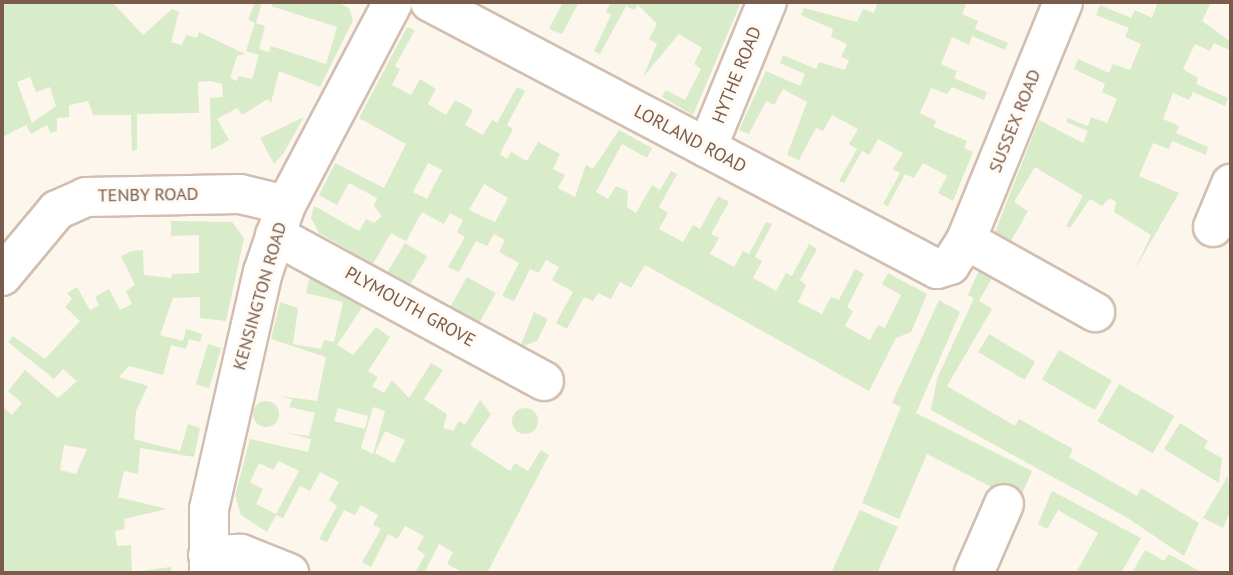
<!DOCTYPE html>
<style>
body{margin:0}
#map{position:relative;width:1233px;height:575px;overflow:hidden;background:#fdf6ec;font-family:"PT Sans",sans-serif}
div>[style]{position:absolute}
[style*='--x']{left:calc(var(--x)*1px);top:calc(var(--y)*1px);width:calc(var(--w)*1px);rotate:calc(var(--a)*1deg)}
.green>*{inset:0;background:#d8ecc9;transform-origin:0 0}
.round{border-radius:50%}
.roads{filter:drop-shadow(2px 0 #d1beb0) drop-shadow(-2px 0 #d1beb0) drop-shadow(0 2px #d1beb0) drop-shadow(0 -2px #d1beb0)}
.minor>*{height:38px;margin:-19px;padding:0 19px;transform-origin:19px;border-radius:19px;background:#fff}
span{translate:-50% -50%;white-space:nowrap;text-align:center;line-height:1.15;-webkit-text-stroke:6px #fffaf3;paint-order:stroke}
.street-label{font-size:18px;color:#7a5c4d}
.frame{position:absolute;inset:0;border:4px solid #7a5c4d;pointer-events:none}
</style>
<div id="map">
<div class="green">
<div style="clip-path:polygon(evenodd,2px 2px,112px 2px,143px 35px,172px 9px,179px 12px,171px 42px,182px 45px,186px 35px,197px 38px,199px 32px,245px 54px,237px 56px,230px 78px,237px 81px,239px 76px,252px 79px,259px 55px,246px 51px,255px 23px,248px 20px,255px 2px,262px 2px,256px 23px,265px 26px,259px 49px,269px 52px,271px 46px,326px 64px,337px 27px,271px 6px,273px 2px,337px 2px,349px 8px,353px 20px,320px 87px,279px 71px,271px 103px,268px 99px,242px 115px,237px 108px,217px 119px,229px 140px,211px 150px,210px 98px,223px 97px,222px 84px,210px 81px,198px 82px,199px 113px,137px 114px,137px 150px,132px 151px,131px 115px,93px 115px,88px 101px,69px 105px,69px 117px,57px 118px,57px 131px,50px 133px,47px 125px,31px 134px,26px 125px,3px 137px,2px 146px,2px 2px,30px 77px,36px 92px,50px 87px,56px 106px,32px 123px,17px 82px,30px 77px)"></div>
<div style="clip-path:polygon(563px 2px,579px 2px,562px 34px,549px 29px)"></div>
<div style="clip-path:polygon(611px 2px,741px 2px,693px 115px,662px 97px,666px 90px,685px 100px,701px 69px,694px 64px,702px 48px,679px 34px,643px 77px,657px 44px,649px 39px,657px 24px,638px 5px,634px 10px,626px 6px,600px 54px,594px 51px,611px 15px,606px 12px)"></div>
<div style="clip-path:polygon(878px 2px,967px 2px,962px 14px,978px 21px,975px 29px,1008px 43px,1005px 50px,972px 36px,969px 45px,952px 37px,941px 64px,957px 71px,954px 78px,987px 92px,984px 100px,952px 87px,947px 94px,931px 88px,920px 113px,936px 121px,934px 127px,967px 141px,964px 148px,973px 152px,953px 201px,938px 193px,947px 176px,923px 163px,914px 178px,905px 174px,888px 206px,883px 204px,900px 173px,893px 169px,903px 153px,878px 139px,869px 155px,862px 151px,844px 183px,839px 181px,857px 149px,849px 144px,858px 129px,832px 115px,823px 131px,816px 128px,799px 160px,787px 155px,807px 102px,783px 89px,774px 105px,766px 101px,749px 134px,739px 130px,766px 71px,800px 86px,805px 74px,780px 63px,783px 55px,816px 69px,819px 62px,845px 70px,849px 60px,841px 57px,847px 44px,831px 37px,833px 29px,801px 15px,804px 8px,857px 22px,863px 9px,874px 13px)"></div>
<div style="clip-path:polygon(1158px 2px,1211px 2px,1202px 21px,1231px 42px,1231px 51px,1214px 43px,1210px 51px,1195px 44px,1183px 69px,1198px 78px,1196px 84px,1228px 98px,1225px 106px,1193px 92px,1189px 100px,1173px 93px,1163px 119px,1179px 126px,1176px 133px,1208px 147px,1206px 155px,1172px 141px,1169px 149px,1153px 143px,1139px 176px,1179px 193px,1134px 271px,1151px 235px,1114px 212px,1116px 202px,1110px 198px,1102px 206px,1090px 199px,1070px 228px,1066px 226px,1083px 196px,1035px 167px,1014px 202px,1028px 211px,1011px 241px,995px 232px,1039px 120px,1083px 143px,1088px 131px,1066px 122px,1068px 118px,1088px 126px,1091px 117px,1107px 123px,1117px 99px,1102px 92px,1105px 84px,1074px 69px,1078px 59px,1109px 73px,1113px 64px,1130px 70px,1141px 44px,1125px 37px,1129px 28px,1096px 15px,1100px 5px,1131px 18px,1135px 10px,1152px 18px)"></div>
<div style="clip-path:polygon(evenodd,407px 27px,415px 30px,395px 66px,400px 69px,392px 85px,411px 95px,420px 79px,436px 89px,428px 104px,446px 115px,455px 100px,473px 110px,465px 125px,483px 135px,492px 120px,497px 123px,517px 87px,525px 91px,507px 125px,513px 129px,500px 154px,507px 159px,511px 152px,527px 161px,538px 142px,560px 154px,553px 169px,565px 175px,558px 188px,575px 197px,586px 165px,593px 169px,619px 130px,652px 148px,647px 158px,622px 144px,596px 192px,608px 199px,616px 186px,628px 191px,627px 207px,636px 213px,652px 185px,660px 190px,671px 171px,677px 174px,659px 207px,668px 213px,659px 229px,683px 242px,693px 225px,700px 229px,718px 196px,729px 202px,711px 234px,719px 238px,710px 254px,734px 267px,743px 251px,749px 254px,766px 222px,772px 224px,755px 257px,762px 261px,753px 278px,776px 291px,786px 273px,792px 276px,809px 244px,817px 249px,800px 280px,806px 285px,798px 302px,822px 314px,831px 297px,839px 300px,855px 269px,864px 274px,847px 307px,853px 311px,845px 326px,870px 340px,878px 325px,885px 328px,901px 295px,882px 284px,888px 273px,927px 294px,911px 332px,896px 338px,869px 391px,645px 265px,631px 288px,620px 282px,611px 299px,598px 293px,593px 301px,584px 297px,567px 329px,556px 323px,573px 292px,552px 280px,559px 267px,546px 260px,539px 273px,530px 269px,514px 301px,502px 296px,519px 263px,499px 252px,505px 240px,494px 234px,487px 246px,476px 241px,459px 272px,448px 267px,465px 237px,457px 232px,463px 220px,450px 213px,444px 224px,422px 212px,406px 241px,391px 233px,373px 264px,319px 233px,311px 218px,314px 206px,359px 231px,366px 219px,374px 223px,382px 216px,374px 206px,377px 198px,349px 183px,337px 205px,319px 195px,335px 163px,384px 188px,406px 144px,359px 118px,407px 27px,428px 163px,442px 170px,427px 199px,413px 192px,428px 163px,407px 27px,484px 184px,508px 198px,495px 222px,469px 210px,484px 184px)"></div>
<div style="clip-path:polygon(304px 117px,283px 154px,274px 164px,260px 138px)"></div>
<div style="clip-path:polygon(evenodd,171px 221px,232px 222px,244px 238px,226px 321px,200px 318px,200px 297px,173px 298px,160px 335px,183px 341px,186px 329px,202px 334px,200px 342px,189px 339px,186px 349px,171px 345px,163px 375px,129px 366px,119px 377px,148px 386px,136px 411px,134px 439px,180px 451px,188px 424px,200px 428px,194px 457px,140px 448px,138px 474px,124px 471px,118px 497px,167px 509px,124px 519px,125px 529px,115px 531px,117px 546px,131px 545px,132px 572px,171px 567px,172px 573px,2px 573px,2px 406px,12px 415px,22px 403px,8px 391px,25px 370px,58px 398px,77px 381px,63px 369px,54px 379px,8px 342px,13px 336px,45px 359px,80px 321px,65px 307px,72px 299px,67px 293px,77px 287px,90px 310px,99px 305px,95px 297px,109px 289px,120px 310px,132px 304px,126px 291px,135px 285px,121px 256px,132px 251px,143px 250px,144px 275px,171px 278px,172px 274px,199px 273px,199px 235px,171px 236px,171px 221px,64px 445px,87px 449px,76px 474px,60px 470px,64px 445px)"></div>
<div style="left:405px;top:243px;width:26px;height:34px;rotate:31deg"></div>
<div style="clip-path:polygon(983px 261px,997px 269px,979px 301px,992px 309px,947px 386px,1015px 426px,1019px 419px,1073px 449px,1069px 457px,1130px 492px,1137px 496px,1141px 488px,1199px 523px,1184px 556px,1126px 517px,931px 410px,937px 379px,974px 298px,968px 295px)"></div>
<div style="clip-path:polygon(evenodd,311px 272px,367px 300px,337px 345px,353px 355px,376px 327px,390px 337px,368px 371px,378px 377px,372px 386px,384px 393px,392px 380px,409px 398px,431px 363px,443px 370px,424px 399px,447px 414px,443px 428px,453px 431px,459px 421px,465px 425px,480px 400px,491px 414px,470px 445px,510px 471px,515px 463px,528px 471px,541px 450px,549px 455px,487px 573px,464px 573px,447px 564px,453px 552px,439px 544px,424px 573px,415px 573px,425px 555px,417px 549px,424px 536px,405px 526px,397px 539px,388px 534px,371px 567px,362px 562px,381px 529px,373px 525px,378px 515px,361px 505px,355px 515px,344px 510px,327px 542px,319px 539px,337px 506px,329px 500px,339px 482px,320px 472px,310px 491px,300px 486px,283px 518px,276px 515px,267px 532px,241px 515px,235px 496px,250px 439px,308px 452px,311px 439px,285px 433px,309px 436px,315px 413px,289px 407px,292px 399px,280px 396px,317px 401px,326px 357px,271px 339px,280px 302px,298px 308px,293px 344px,321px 349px,324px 340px,334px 342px,343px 302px,306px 293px,311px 272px,373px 407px,385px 411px,373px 454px,361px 448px,373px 407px,311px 272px,338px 408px,368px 416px,365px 429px,334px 421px,338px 408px,311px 272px,385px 431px,405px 440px,394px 463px,375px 453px,385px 431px,311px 272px,279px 461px,299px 471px,276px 514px,256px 504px,263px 489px,250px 482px,259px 463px,273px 470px,279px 461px)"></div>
<div style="left:467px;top:277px;width:33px;height:35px;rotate:29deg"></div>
<div style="clip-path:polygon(939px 300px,960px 312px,916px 413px,1032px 471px,1019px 501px,927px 454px,899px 519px,862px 503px,901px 407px,892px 403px)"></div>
<div style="clip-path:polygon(534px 312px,548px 319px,537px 341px,520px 347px)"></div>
<div style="left:989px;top:334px;width:54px;height:21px;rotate:31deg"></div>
<div style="left:208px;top:344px;width:14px;height:42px;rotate:17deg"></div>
<div style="left:1059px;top:350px;width:61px;height:34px;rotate:30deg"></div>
<div style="left:1119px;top:384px;width:64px;height:43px;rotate:30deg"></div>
<div class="round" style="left:253px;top:401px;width:26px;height:26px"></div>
<div class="round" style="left:512px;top:408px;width:26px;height:26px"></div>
<div style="clip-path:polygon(1180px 423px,1208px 441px,1204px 448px,1222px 458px,1219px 483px,1164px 449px)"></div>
<div style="clip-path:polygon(1228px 476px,1231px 509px,1223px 528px,1203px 518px)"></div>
<div style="clip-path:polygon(1052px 491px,1141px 538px,1121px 573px,1076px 573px,1098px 533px,1058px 510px,1047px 529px,1038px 524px)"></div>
<div style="clip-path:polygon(860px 510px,898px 527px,877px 573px,831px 573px)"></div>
<div style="clip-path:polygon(1145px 550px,1164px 561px,1169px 554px,1203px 573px,1132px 573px)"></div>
</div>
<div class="roads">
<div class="minor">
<div style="--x:430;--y:2;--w:573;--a:27.77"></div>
<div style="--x:937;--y:269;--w:14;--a:-17"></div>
<div style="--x:950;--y:265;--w:30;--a:-57"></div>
<div style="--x:966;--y:240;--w:257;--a:-67.8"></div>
<div style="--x:707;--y:148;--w:158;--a:-67.7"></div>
<div style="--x:1213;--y:227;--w:47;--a:-67.3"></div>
<div style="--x:275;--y:235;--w:306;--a:28.5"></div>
<div style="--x:966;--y:240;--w:148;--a:29.2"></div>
<div style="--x:2;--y:276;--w:86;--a:-50.2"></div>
<div style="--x:57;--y:210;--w:32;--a:-24"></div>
<div style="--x:86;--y:197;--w:154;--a:-1.1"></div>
<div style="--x:240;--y:194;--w:47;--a:13.4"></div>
<div style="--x:208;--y:555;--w:33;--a:-2"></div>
<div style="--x:241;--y:554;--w:52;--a:21.6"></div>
<div style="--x:209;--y:573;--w:64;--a:-90"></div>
<div style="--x:209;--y:509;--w:243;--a:-77.2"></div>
<div style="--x:263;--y:272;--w:71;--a:-71.1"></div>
<div style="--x:286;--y:205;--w:229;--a:-62.2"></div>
<div style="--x:974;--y:573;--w:75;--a:-66.5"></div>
</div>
</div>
<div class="street-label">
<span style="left:737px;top:75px;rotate:-68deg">HYTHE ROAD</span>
<span style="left:1015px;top:121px;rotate:-68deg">SUSSEX ROAD</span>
<span style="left:690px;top:139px;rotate:28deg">LORLAND ROAD</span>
<span style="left:148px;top:195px;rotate:-1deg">TENBY ROAD</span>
<span style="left:260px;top:296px;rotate:-74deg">KENSINGTON ROAD</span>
<span style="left:410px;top:307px;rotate:29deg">PLYMOUTH GROVE</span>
</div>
<div class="frame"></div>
</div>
